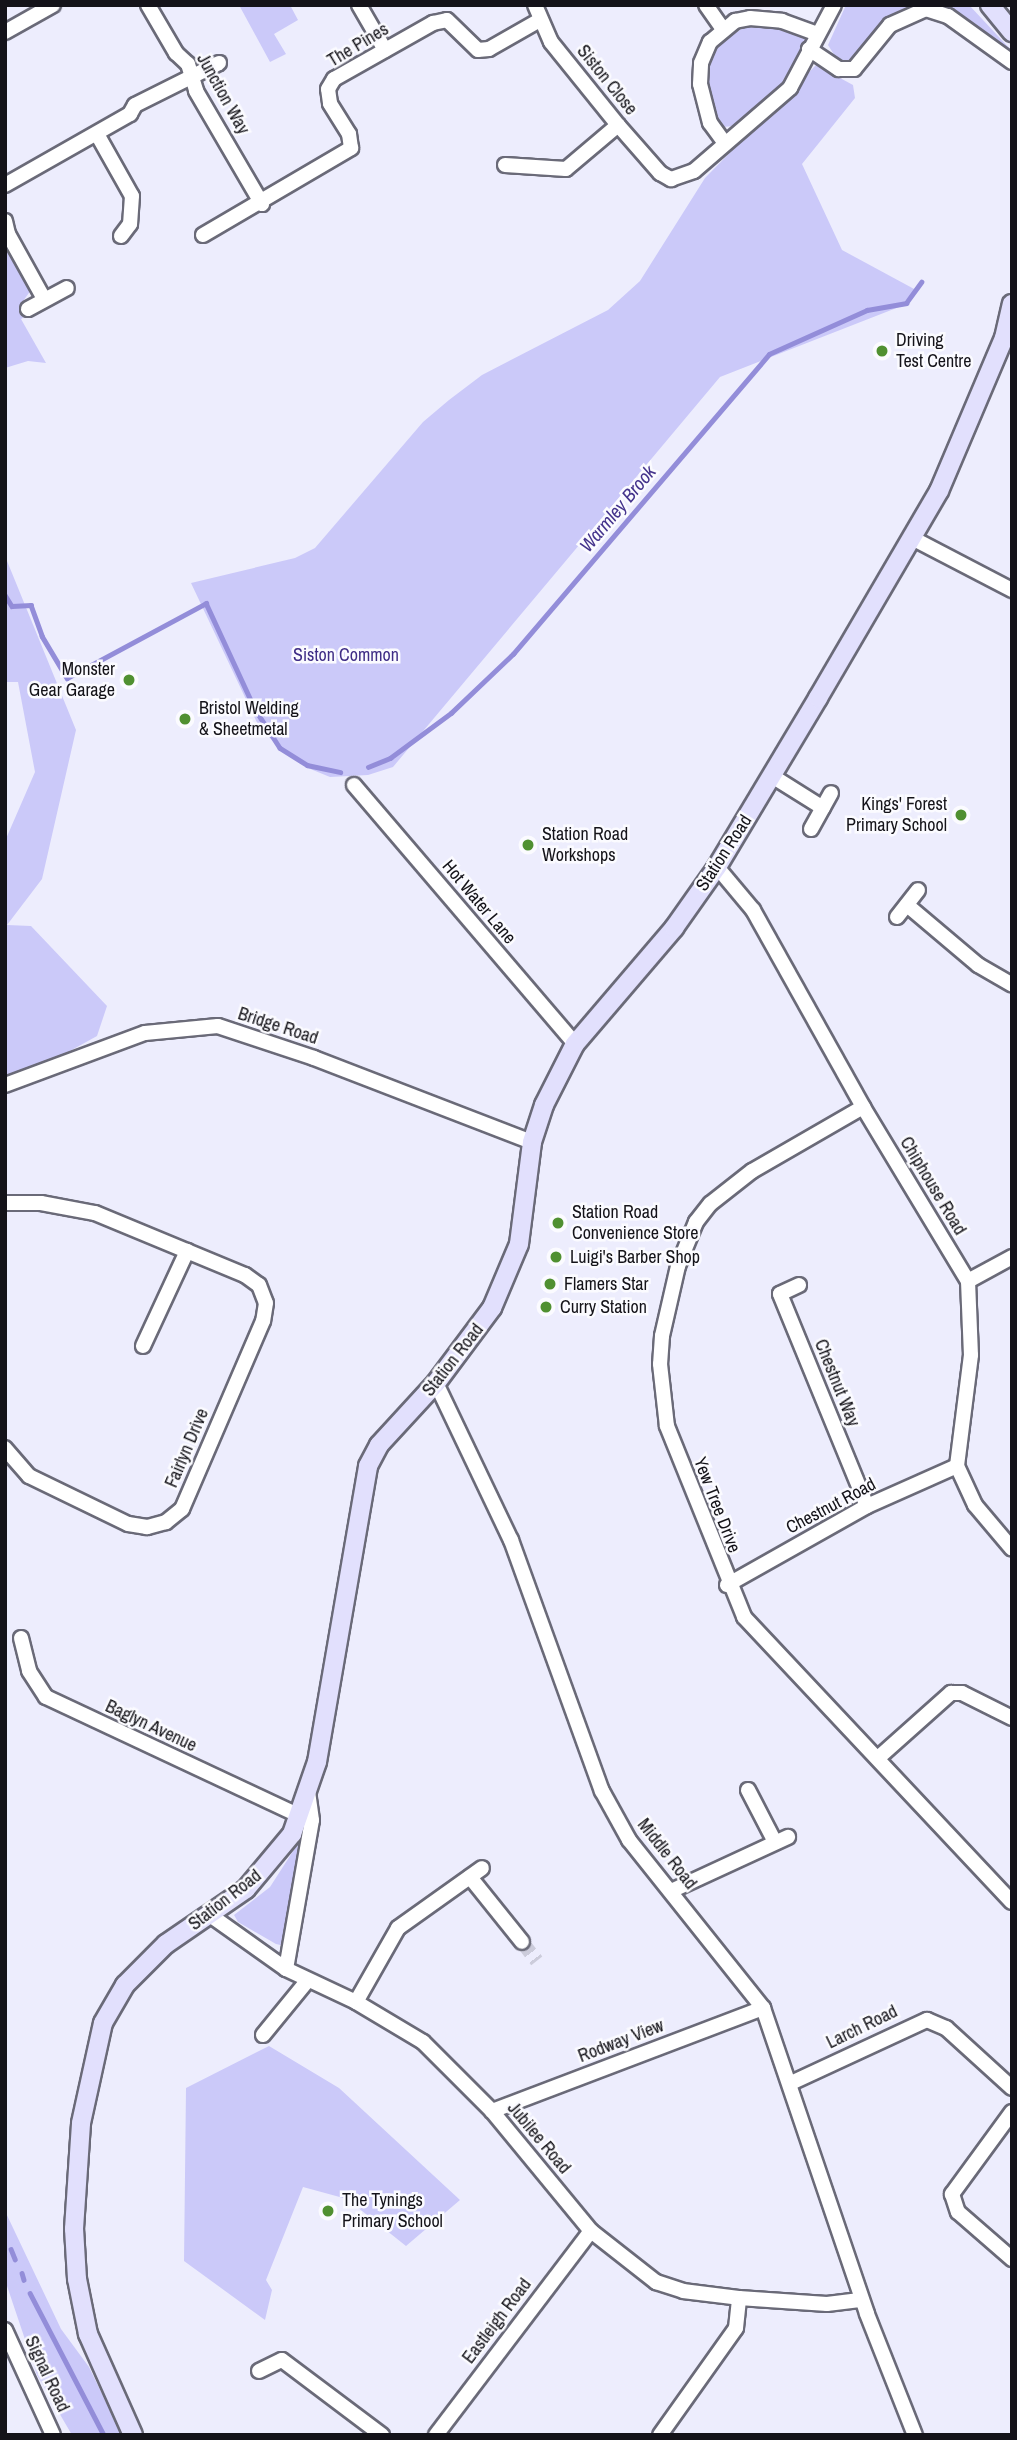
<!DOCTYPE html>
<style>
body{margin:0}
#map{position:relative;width:1017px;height:2440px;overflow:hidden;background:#ededfd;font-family:"Archivo Narrow",sans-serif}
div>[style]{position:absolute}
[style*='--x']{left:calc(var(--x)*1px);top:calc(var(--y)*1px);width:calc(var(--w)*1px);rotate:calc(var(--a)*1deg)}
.green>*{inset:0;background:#cbc9f9}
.stream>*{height:4.5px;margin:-2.25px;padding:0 2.25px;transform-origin:2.25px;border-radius:2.25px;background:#938dd9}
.minor-tunnel>*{height:14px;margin-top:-7px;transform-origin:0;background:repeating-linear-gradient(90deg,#ccccdb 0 14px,transparent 0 21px)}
.roads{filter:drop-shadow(2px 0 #6a6a78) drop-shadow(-2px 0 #6a6a78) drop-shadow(0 2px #6a6a78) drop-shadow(0 -2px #6a6a78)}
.minor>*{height:14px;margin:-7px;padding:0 7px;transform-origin:7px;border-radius:7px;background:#fff}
.major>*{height:18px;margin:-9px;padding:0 9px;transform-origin:9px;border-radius:9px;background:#e2e0fd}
.dots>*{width:19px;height:19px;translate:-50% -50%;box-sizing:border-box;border:4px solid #fbfbff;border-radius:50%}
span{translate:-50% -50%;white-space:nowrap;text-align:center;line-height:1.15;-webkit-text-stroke:5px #fbfbff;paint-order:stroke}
.street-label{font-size:18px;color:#141319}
.poi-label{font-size:18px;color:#141319}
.left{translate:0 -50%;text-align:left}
.right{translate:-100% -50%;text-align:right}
.park-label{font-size:18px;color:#3f2d86}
.water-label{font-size:19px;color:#44338c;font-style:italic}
.frame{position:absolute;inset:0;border:7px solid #141319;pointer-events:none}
</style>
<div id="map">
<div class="green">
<div style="clip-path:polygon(239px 5px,290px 5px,298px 20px,274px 34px,286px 54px,270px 62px)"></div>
<div style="clip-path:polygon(846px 5px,911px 5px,890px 17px,848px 65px,840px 64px,828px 45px)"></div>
<div style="clip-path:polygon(940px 5px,969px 5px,1012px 51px,1012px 57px,972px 23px)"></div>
<div style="clip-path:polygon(748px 25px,777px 26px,805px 36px,806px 42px,779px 89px,733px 126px,723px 127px,706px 99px,706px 64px,716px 45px)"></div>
<div style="clip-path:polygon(816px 65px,853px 85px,855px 98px,802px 164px,842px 250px,916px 290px,899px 307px,720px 377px,393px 767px,368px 775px,330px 777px,308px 768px,261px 731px,191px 583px,295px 558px,315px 548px,423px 422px,449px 400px,482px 375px,608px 310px,640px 281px,705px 178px)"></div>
<div style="clip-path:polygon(5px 245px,31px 290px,21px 304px,26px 316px,21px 319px,46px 363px,28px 361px,5px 368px)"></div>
<div style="clip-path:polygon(5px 556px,76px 730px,42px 879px,7px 925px,31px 926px,107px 1006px,97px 1036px,59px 1057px,5px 1076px,5px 841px,35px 772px,18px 682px,5px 682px)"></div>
<div style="clip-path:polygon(297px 1845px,302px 1846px,285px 1946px,276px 1944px,238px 1922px,234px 1915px,270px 1887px)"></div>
<div style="clip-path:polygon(269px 2046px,339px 2088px,460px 2200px,406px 2246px,347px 2199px,303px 2187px,266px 2280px,272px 2290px,265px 2320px,184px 2261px,186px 2088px)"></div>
<div style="clip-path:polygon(5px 2211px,61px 2329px,89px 2367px,122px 2435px,72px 2435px,37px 2375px,5px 2280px)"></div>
</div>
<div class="stream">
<div style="--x:5;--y:595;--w:13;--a:58"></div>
<div style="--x:12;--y:606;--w:19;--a:-3"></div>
<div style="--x:31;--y:605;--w:33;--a:70"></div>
<div style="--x:42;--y:636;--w:49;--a:59.2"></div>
<div style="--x:67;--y:678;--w:158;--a:-28.3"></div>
<div style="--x:206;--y:603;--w:117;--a:65.2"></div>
<div style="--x:255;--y:709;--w:46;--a:57.3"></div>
<div style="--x:280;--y:748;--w:32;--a:32"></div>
<div style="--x:307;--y:765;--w:34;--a:12"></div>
<div style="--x:368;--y:767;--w:24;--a:-22"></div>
<div style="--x:390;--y:758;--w:76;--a:-36.4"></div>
<div style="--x:451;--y:713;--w:86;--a:-43.6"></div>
<div style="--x:513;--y:654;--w:394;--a:-49.5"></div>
<div style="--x:769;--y:354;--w:107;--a:-24.2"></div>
<div style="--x:867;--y:310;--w:40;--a:-10"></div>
<div style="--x:906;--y:303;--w:26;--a:-54"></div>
<div style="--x:11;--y:2249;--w:11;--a:68"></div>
<div style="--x:22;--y:2273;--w:7;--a:74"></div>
<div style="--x:30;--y:2293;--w:160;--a:62.5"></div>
</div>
<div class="minor-tunnel">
<div style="--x:522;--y:1942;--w:24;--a:52"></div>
</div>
<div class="roads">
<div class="minor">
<div style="--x:148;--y:5;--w:56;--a:59.7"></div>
<div style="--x:176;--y:53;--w:16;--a:43"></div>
<div style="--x:188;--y:64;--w:28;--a:73"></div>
<div style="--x:196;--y:91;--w:131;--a:59.7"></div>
<div style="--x:359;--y:5;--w:52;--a:60"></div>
<div style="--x:535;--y:5;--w:40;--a:66.6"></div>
<div style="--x:551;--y:42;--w:107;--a:51.1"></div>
<div style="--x:618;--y:125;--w:64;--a:48.8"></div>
<div style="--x:660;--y:173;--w:13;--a:29"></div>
<div style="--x:671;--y:179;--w:24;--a:-19"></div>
<div style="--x:694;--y:171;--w:127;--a:-40.8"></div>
<div style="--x:790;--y:88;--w:94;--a:-62.1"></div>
<div style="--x:706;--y:5;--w:29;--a:55"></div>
<div style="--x:5;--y:32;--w:55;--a:-29.4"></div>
<div style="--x:809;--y:49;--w:36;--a:34"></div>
<div style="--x:839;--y:69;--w:15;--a:0"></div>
<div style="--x:854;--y:69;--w:57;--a:-50.7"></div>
<div style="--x:890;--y:25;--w:39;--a:-24"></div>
<div style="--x:926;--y:9;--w:23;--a:18"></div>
<div style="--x:948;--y:16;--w:79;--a:35.7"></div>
<div style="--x:97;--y:134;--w:71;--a:60.6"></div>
<div style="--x:132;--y:196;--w:28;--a:94"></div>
<div style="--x:130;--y:224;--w:15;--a:127"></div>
<div style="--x:724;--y:142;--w:24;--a:-126"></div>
<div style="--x:710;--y:123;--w:40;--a:-104.4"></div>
<div style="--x:700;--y:84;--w:21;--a:-87"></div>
<div style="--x:701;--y:63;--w:23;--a:-67"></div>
<div style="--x:710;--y:42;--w:33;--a:-40"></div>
<div style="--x:735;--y:21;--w:15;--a:-11"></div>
<div style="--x:750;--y:18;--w:32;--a:5"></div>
<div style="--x:782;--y:21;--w:38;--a:20"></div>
<div style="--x:505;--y:165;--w:61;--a:3.8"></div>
<div style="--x:566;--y:169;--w:68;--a:-40.2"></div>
<div style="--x:5;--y:185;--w:144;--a:-29.6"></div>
<div style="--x:130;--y:114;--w:10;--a:-61"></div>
<div style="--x:135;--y:105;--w:94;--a:-26.6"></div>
<div style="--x:5;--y:221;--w:13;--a:77"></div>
<div style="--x:8;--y:234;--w:74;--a:61"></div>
<div style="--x:203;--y:235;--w:172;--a:-30.4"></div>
<div style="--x:351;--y:148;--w:14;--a:-98"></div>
<div style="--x:349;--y:134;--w:36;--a:-122"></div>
<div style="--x:330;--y:103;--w:14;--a:-98"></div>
<div style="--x:328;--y:89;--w:12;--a:-59"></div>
<div style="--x:334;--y:79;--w:114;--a:-29.5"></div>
<div style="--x:433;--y:23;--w:14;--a:-12"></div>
<div style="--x:447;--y:20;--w:43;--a:44.1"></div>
<div style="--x:478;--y:50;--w:11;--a:-5"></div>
<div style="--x:489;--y:49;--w:56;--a:-29.7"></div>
<div style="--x:28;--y:309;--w:44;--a:-28.3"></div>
<div style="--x:912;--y:538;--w:113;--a:27.5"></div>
<div style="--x:772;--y:776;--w:60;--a:32.1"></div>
<div style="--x:354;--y:785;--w:340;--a:49.5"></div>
<div style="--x:811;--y:829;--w:41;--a:-60.9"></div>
<div style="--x:717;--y:867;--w:56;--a:50.1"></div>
<div style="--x:753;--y:910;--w:226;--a:60.8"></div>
<div style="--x:863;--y:1107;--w:203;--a:58.9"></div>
<div style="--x:968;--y:1281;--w:74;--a:87.7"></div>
<div style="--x:971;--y:1355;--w:112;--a:97.2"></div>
<div style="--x:957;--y:1466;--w:43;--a:65.2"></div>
<div style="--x:975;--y:1505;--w:57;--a:49.9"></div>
<div style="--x:907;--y:905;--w:93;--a:40.2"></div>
<div style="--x:978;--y:965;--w:39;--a:30"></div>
<div style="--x:897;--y:917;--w:34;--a:-52"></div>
<div style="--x:5;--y:1085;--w:149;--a:-20.4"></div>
<div style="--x:145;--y:1033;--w:73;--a:-5.5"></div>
<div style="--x:218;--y:1026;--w:101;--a:18.4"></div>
<div style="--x:314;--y:1058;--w:234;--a:21.1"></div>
<div style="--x:863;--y:1107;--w:128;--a:150"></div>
<div style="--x:752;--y:1171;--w:53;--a:141.8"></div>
<div style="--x:710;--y:1204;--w:23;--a:128"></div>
<div style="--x:696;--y:1222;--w:48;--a:112.2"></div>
<div style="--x:678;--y:1266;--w:72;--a:102.9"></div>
<div style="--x:662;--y:1336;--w:28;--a:94"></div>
<div style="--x:660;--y:1364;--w:62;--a:83.6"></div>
<div style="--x:667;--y:1426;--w:206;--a:68"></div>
<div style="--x:744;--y:1617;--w:391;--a:46.8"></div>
<div style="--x:5;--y:1203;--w:36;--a:0"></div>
<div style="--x:41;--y:1203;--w:55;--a:10.5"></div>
<div style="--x:95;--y:1213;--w:162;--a:22.5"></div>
<div style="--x:245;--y:1275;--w:17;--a:36"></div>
<div style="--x:259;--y:1285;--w:19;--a:69"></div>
<div style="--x:266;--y:1303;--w:18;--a:99"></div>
<div style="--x:263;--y:1321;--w:205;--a:113.3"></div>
<div style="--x:182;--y:1509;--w:21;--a:141"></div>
<div style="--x:166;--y:1522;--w:20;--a:165"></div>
<div style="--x:147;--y:1527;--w:19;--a:-171"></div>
<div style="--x:128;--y:1524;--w:110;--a:-154.1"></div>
<div style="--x:29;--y:1476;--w:37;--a:-131"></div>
<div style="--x:968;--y:1281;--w:50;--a:-28.6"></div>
<div style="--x:799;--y:1285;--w:21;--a:155"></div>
<div style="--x:780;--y:1294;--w:229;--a:67.7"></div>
<div style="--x:143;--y:1346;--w:105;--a:-65.1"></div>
<div style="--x:436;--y:1383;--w:174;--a:64.5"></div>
<div style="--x:511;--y:1540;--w:267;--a:70.1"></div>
<div style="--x:602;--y:1791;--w:56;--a:61.1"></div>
<div style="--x:629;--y:1840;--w:215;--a:51.4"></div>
<div style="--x:763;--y:2008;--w:323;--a:71.2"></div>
<div style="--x:867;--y:2314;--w:130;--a:68.4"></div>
<div style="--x:727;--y:1585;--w:161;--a:-29.4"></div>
<div style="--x:867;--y:1506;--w:98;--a:-24"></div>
<div style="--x:21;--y:1638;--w:34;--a:76"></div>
<div style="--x:29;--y:1671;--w:31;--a:57"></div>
<div style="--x:46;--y:1697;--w:280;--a:25.1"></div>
<div style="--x:878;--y:1758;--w:98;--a:-41.7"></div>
<div style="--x:951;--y:1693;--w:11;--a:0"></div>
<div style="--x:962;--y:1693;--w:56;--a:26.6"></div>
<div style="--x:748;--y:1790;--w:59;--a:62.6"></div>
<div style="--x:470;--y:1877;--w:83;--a:51.3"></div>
<div style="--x:671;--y:1891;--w:129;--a:-24.8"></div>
<div style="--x:210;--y:1915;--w:93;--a:35.4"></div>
<div style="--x:286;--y:1969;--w:77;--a:25.2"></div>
<div style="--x:356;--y:2002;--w:78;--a:30.8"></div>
<div style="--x:423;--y:2042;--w:98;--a:45"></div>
<div style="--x:492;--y:2111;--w:156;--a:50.5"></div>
<div style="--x:591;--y:2231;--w:83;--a:38.1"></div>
<div style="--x:656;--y:2282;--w:28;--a:18"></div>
<div style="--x:683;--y:2291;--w:56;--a:7.1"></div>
<div style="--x:739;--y:2298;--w:88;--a:3.9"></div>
<div style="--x:827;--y:2304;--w:35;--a:-7"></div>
<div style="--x:286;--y:1969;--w:151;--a:-80.1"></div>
<div style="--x:312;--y:1820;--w:28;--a:-98"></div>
<div style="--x:356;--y:2002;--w:85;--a:-60.4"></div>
<div style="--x:398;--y:1928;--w:103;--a:-35.5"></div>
<div style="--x:263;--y:2035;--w:71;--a:-50.7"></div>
<div style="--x:791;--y:2083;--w:150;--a:-24.9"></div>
<div style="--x:927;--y:2020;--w:21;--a:23"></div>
<div style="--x:946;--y:2028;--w:89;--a:42.3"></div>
<div style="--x:492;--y:2111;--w:290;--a:-20.8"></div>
<div style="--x:1012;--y:2112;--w:102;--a:126.2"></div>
<div style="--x:952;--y:2194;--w:19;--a:72"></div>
<div style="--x:958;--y:2212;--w:72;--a:41"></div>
<div style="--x:5;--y:2330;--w:115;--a:65.4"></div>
<div style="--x:259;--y:2371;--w:25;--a:-26"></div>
<div style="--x:282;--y:2360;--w:125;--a:36.9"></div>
<div style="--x:436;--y:2435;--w:256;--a:-52.8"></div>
<div style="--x:660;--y:2435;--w:131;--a:-54.6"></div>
<div style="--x:736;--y:2328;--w:30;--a:-84"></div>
</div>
<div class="major">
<div style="--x:990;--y:5;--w:35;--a:51"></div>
<div style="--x:133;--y:2435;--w:111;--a:-114"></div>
<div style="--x:88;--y:2334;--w:56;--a:-101.3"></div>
<div style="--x:77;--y:2279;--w:50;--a:-93.4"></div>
<div style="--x:74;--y:2229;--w:106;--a:-86.2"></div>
<div style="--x:81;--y:2123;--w:102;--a:-77.6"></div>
<div style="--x:103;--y:2023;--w:44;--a:-59.9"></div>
<div style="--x:125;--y:1985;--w:58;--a:-45"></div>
<div style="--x:166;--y:1944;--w:97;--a:-34.5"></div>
<div style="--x:246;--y:1889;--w:72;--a:-50.1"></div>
<div style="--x:292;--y:1834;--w:76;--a:-70.9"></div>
<div style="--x:317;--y:1762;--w:300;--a:-80.2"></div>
<div style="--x:368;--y:1466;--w:24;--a:-62"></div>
<div style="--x:379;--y:1445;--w:84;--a:-47.4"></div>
<div style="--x:436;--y:1383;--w:94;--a:-53.3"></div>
<div style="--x:492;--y:1308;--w:69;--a:-67.1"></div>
<div style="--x:519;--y:1244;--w:103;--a:-82.7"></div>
<div style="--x:532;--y:1142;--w:39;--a:-72"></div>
<div style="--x:544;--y:1105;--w:68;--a:-63.1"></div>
<div style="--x:575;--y:1044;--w:153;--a:-49.5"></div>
<div style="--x:674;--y:928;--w:75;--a:-54.8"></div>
<div style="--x:717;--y:867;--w:197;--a:-59.1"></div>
<div style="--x:818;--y:698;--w:240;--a:-59.7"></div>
<div style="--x:939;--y:491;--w:166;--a:-67"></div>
<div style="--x:1004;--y:338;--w:35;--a:-77"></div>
</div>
</div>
<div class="dots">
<div style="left:882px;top:351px;background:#509031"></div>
<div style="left:129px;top:680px;background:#509031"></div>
<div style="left:185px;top:719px;background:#509031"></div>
<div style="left:961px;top:815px;background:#509031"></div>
<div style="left:528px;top:845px;background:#509031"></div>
<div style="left:558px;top:1223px;background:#509031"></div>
<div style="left:556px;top:1257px;background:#509031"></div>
<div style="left:550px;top:1284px;background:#509031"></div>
<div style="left:546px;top:1307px;background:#509031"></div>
<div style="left:328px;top:2211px;background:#509031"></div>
</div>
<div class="street-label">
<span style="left:358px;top:45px;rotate:-31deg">The Pines</span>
<span style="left:607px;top:80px;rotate:51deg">Siston Close</span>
<span style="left:223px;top:94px;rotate:61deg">Junction Way</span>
<span style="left:724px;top:853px;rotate:-57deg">Station Road</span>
<span style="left:479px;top:902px;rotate:50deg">Hot Water Lane</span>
<span style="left:278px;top:1026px;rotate:18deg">Bridge Road</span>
<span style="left:933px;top:1186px;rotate:59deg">Chiphouse Road</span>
<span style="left:453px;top:1360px;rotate:-52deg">Station Road</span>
<span style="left:837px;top:1383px;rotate:68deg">Chestnut Way</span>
<span style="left:187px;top:1448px;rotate:-67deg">Fairlyn Drive</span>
<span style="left:717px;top:1505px;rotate:69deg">Yew Tree Drive</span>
<span style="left:831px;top:1506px;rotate:-28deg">Chestnut Road</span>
<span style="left:151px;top:1726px;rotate:25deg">Baglyn Avenue</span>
<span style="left:667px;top:1854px;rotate:52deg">Middle Road</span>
<span style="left:225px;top:1900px;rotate:-38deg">Station Road</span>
<span style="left:862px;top:2027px;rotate:-26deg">Larch Road</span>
<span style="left:621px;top:2041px;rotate:-21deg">Rodway View</span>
<span style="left:539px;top:2138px;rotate:50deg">Jubilee Road</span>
<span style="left:497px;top:2321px;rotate:-53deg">Eastleigh Road</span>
<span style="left:47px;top:2374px;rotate:65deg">Signal Road</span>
</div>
<div class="poi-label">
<span class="left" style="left:896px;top:351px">Driving<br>Test Centre</span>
<span class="right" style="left:115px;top:680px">Monster<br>Gear Garage</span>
<span class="left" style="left:199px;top:719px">Bristol Welding<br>&amp; Sheetmetal</span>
<span class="right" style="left:947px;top:815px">Kings' Forest<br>Primary School</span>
<span class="left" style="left:542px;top:845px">Station Road<br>Workshops</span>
<span class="left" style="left:572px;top:1223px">Station Road<br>Convenience Store</span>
<span class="left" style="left:570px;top:1257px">Luigi's Barber Shop</span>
<span class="left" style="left:564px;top:1284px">Flamers Star</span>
<span class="left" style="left:560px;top:1307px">Curry Station</span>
<span class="left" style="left:342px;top:2211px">The Tynings<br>Primary School</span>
</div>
<div class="park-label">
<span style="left:346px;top:655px">Siston Common</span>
</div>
<div class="water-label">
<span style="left:618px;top:509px;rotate:-50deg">Warmley Brook</span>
</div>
<div class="frame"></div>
</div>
